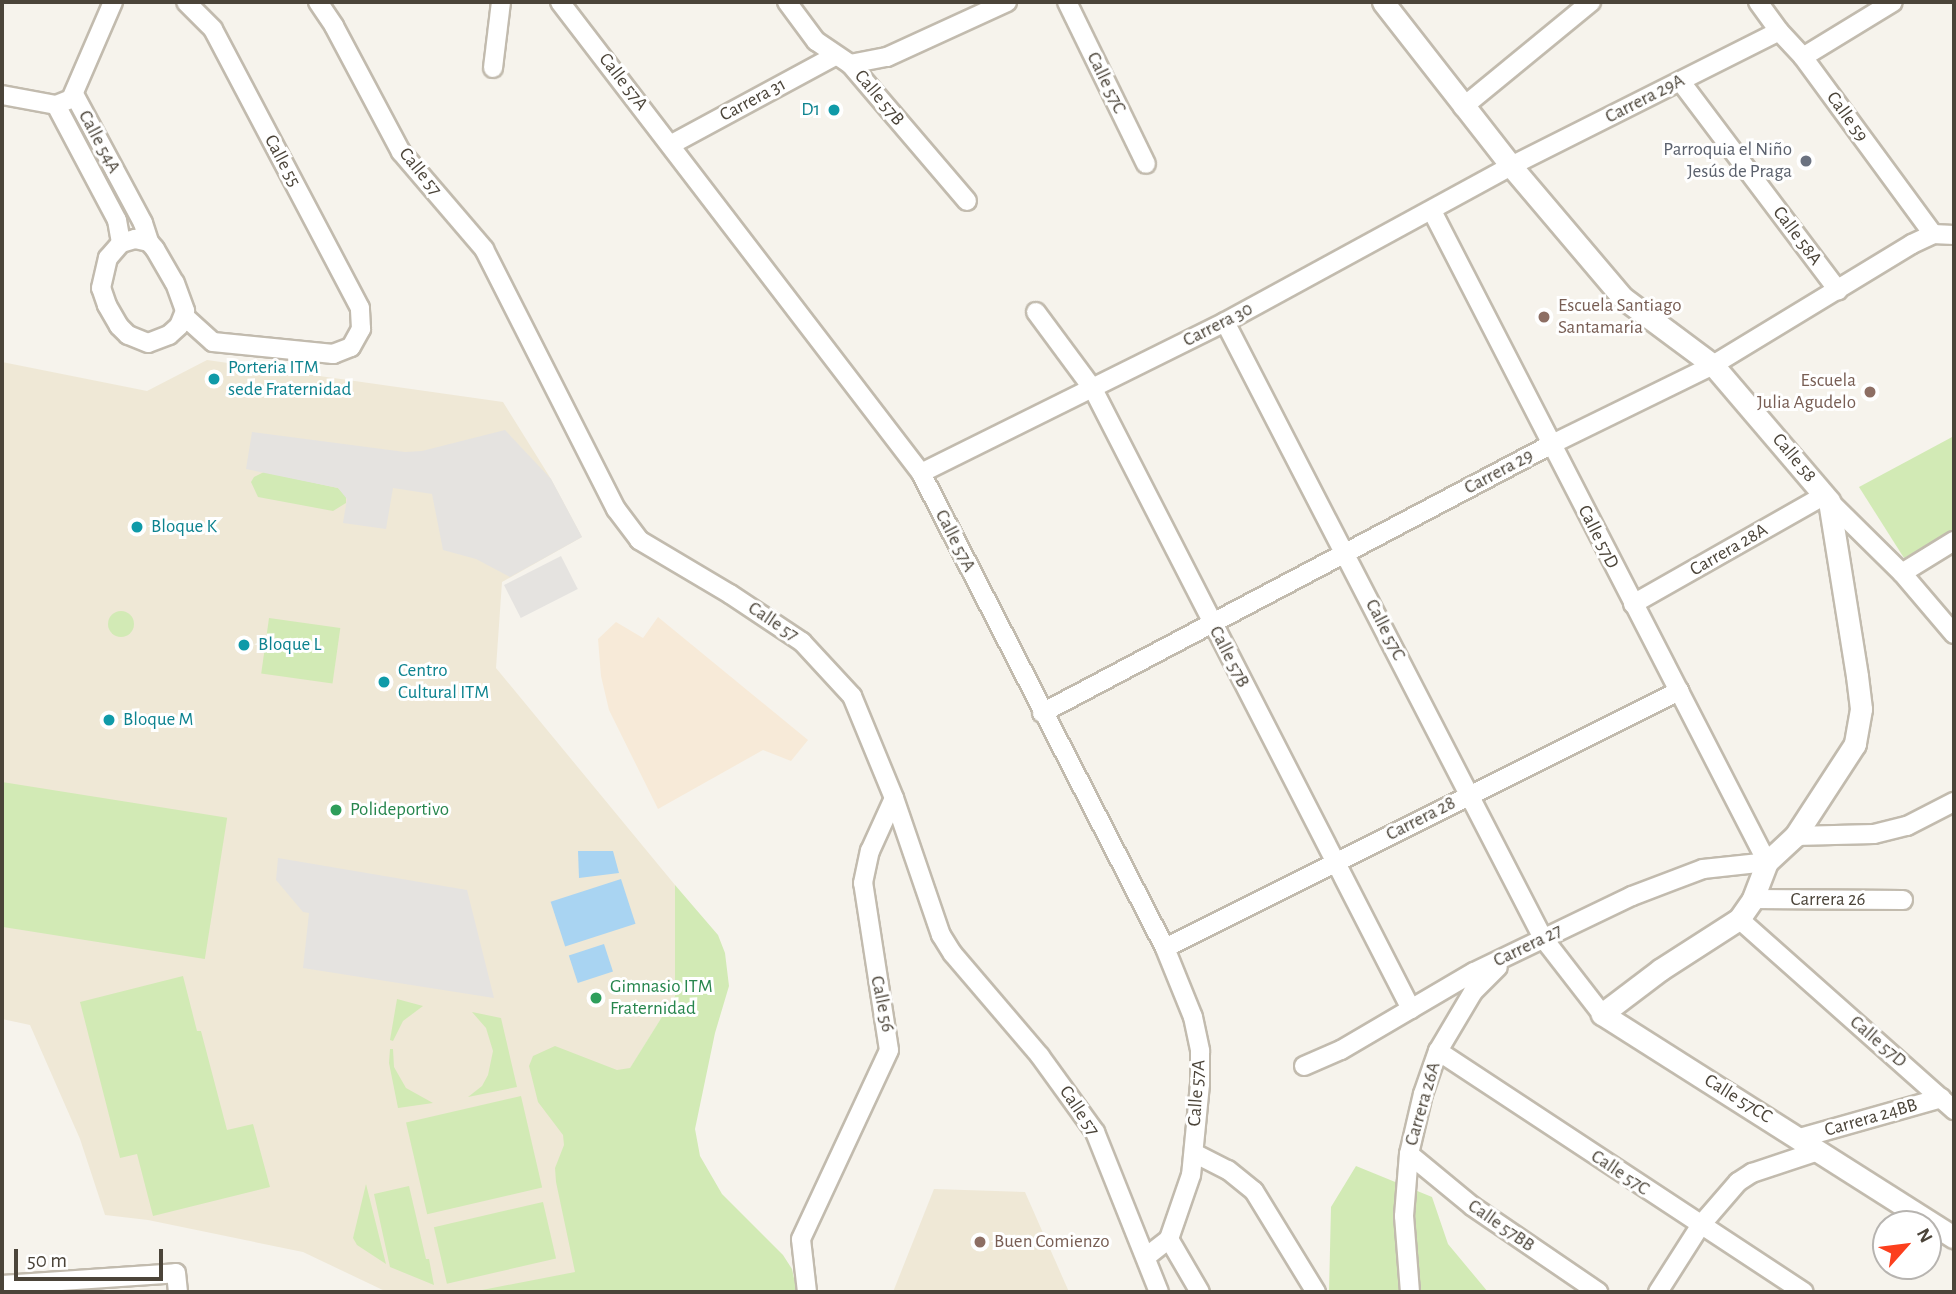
<!DOCTYPE html>
<meta charset="utf-8">
<style>
body{margin:0}
#map{position:relative;width:1956px;height:1294px;overflow:hidden;background:#f6f3ec;font-family:"Alegreya Sans",sans-serif}
div>[style]{position:absolute}
[style*='--x']{left:calc(var(--x)*1px);top:calc(var(--y)*1px);width:calc(var(--w)*1px);rotate:calc(var(--a)*1deg)}
.commercial>*{inset:0;background:#f7ead8}
.education>*{inset:0;background:#efe8d6}
.green>*{inset:0;background:#d2eab5;transform-origin:0 0}
.round{border-radius:50%}
.parking>*{inset:0;background:#e5e3e0;transform-origin:0 0}
.water>*{inset:0;background:#a9d4f2;transform-origin:0 0}
.roads{filter:drop-shadow(2px 0 #c2bbae) drop-shadow(-2px 0 #c2bbae) drop-shadow(0 2px #c2bbae) drop-shadow(0 -2px #c2bbae)}
.minor>*{height:18px;margin:-9px;padding:0 9px;transform-origin:9px;border-radius:9px;background:#fff}
.tertiary>*{height:21px;margin:-10.5px;padding:0 10.5px;transform-origin:10.5px;border-radius:10.5px;background:#fff}
.dots>*{width:19px;height:19px;translate:-50% -50%;box-sizing:border-box;border:4px solid #fff;border-radius:50%}
span{translate:-50% -50%;white-space:nowrap;text-align:center;line-height:1.15;-webkit-text-stroke:6px #fff;paint-order:stroke}
.street-label{font-size:19px;color:#4b4439}
.culture-label{font-size:19px;color:#0d838f}
.right{translate:-100% -50%;text-align:right}
.left{translate:0 -50%;text-align:left}
.worship-label{font-size:19px;color:#5b616d}
.education-label{font-size:19px;color:#785e54}
.leisure-label{font-size:19px;color:#27864d}
.frame{position:absolute;inset:0;border:4px solid #4b4439;pointer-events:none}
.north{position:absolute;left:1872px;top:1210px;width:70px;height:70px;box-sizing:border-box;background:#fff;border:2px solid #b7b4b0;border-radius:50%;rotate:62deg;font-size:19px;font-weight:700;line-height:28px;text-align:center;color:#4b4439}
.north::after{content:'';display:block;margin:auto;width:24px;height:32px;background:#fc3f1d;clip-path:polygon(50% 0,100% 100%,50% 72%,0 100%)}
.scale{position:absolute;left:14px;top:1249px;width:149px;height:32px;box-sizing:border-box;border:4px solid #4b4439;border-top:0;padding-left:9px;font-size:21px;line-height:24px;white-space:nowrap;color:#4b4439;-webkit-text-stroke:5px #fff;paint-order:stroke}
</style>
<div id="map">
<div class="commercial">
<div style="clip-path:polygon(658px 617px,808px 740px,791px 761px,763px 750px,658px 809px,609px 710px,601px 676px,598px 639px,616px 622px,643px 638px)"></div>
</div>
<div class="education">
<div style="clip-path:polygon(207px 360px,503px 402px,551px 479px,582px 537px,502px 582px,496px 668px,675px 885px,675px 996px,616px 1091px,602px 1284px,556px 1292px,387px 1292px,303px 1252px,148px 1220px,105px 1215px,80px 1139px,30px 1025px,2px 1019px,2px 362px,147px 391px)"></div>
<div style="clip-path:polygon(934px 1189px,1025px 1192px,1069px 1292px,893px 1292px)"></div>
</div>
<div class="green">
<div style="clip-path:polygon(1954px 436px,1954px 531px,1904px 558px,1859px 487px)"></div>
<div style="clip-path:polygon(264px 472px,338px 488px,346px 495px,346px 503px,333px 511px,258px 497px,251px 482px,254px 477px)"></div>
<div class="round" style="left:108px;top:611px;width:26px;height:26px"></div>
<div style="left:269px;top:618px;width:72px;height:56px;rotate:8deg"></div>
<div style="left:2px;top:782px;width:228px;height:143px;rotate:9deg"></div>
<div style="clip-path:polygon(675px 885px,718px 935px,725px 953px,729px 986px,715px 1033px,695px 1129px,700px 1156px,722px 1194px,783px 1255px,792px 1269px,797px 1292px,472px 1292px,575px 1272px,556px 1182px,555px 1168px,564px 1145px,563px 1135px,538px 1102px,529px 1066px,533px 1056px,555px 1046px,617px 1070px,630px 1068px,675px 996px)"></div>
<div style="clip-path:polygon(183px 976px,197px 1031px,201px 1031px,227px 1130px,253px 1124px,270px 1187px,153px 1216px,137px 1154px,120px 1158px,80px 1002px)"></div>
<div style="clip-path:polygon(397px 999px,423px 1006px,403px 1021px,393px 1041px,390px 1040px)"></div>
<div style="clip-path:polygon(472px 1012px,501px 1018px,517px 1087px,468px 1097px,482px 1086px,488px 1075px,493px 1051px,486px 1028px)"></div>
<div style="clip-path:polygon(390px 1049px,393px 1049px,394px 1067px,406px 1088px,433px 1103px,398px 1108px,389px 1063px)"></div>
<div style="left:521px;top:1096px;width:94px;height:118px;rotate:77deg"></div>
<div style="clip-path:polygon(1356px 1166px,1432px 1197px,1448px 1244px,1488px 1292px,1329px 1292px,1331px 1207px)"></div>
<div style="clip-path:polygon(366px 1184px,386px 1264px,357px 1245px,353px 1238px)"></div>
<div style="clip-path:polygon(409px 1186px,426px 1259px,429px 1259px,434px 1285px,390px 1267px,374px 1194px)"></div>
<div style="left:543px;top:1202px;width:58px;height:112px;rotate:77deg"></div>
</div>
<div class="parking">
<div style="clip-path:polygon(505px 430px,551px 479px,582px 537px,510px 577px,476px 559px,443px 550px,432px 494px,393px 488px,386px 529px,343px 523px,347px 499px,338px 488px,246px 469px,252px 432px,405px 452px,422px 451px)"></div>
<div style="left:561px;top:556px;width:37px;height:64px;rotate:63deg"></div>
<div style="clip-path:polygon(278px 858px,467px 890px,494px 998px,303px 968px,309px 913px,303px 912px,276px 880px)"></div>
</div>
<div class="water">
<div style="clip-path:polygon(578px 851px,613px 851px,619px 873px,579px 878px)"></div>
<div style="left:621px;top:879px;width:47px;height:74px;rotate:72deg"></div>
<div style="left:604px;top:944px;width:29px;height:37px;rotate:72deg"></div>
</div>
<div class="roads">
<div class="minor">
<div style="--x:318;--y:2;--w:29;--a:56"></div>
<div style="--x:334;--y:26;--w:143;--a:62"></div>
<div style="--x:401;--y:152;--w:128;--a:49.4"></div>
<div style="--x:484;--y:249;--w:292;--a:63.1"></div>
<div style="--x:616;--y:509;--w:39;--a:53"></div>
<div style="--x:639;--y:540;--w:106;--a:30.7"></div>
<div style="--x:730;--y:594;--w:87;--a:33.7"></div>
<div style="--x:802;--y:642;--w:74;--a:47.2"></div>
<div style="--x:852;--y:696;--w:110;--a:67.6"></div>
<div style="--x:894;--y:798;--w:145;--a:71.1"></div>
<div style="--x:941;--y:935;--w:22;--a:58"></div>
<div style="--x:953;--y:954;--w:134;--a:49.5"></div>
<div style="--x:1040;--y:1056;--w:94;--a:54.1"></div>
<div style="--x:1095;--y:1132;--w:172;--a:68.2"></div>
<div style="--x:560;--y:2;--w:593;--a:52.53"></div>
<div style="--x:921;--y:473;--w:534;--a:62.81"></div>
<div style="--x:1165;--y:948;--w:74;--a:67.9"></div>
<div style="--x:1193;--y:1017;--w:35;--a:78"></div>
<div style="--x:1200;--y:1051;--w:33;--a:90"></div>
<div style="--x:1200;--y:1084;--w:91;--a:95.6"></div>
<div style="--x:1191;--y:1175;--w:68;--a:109"></div>
<div style="--x:1169;--y:1239;--w:29;--a:142"></div>
<div style="--x:787;--y:2;--w:49;--a:53.4"></div>
<div style="--x:816;--y:41;--w:41;--a:34.1"></div>
<div style="--x:850;--y:64;--w:180;--a:49.5"></div>
<div style="--x:1067;--y:2;--w:180;--a:64"></div>
<div style="--x:1758;--y:2;--w:36;--a:54"></div>
<div style="--x:1779;--y:31;--w:35;--a:47"></div>
<div style="--x:1803;--y:57;--w:220;--a:53.7"></div>
<div style="--x:1803;--y:57;--w:105;--a:-31.4"></div>
<div style="--x:850;--y:64;--w:38;--a:-11"></div>
<div style="--x:887;--y:57;--w:132;--a:-24.6"></div>
<div style="--x:493;--y:68;--w:66;--a:-83.1"></div>
<div style="--x:1681;--y:82;--w:261;--a:53"></div>
<div style="--x:2;--y:95;--w:55;--a:10.5"></div>
<div style="--x:56;--y:105;--w:16;--a:-22"></div>
<div style="--x:71;--y:99;--w:106;--a:-66.6"></div>
<div style="--x:75;--y:96;--w:144;--a:61.8"></div>
<div style="--x:143;--y:223;--w:20;--a:72"></div>
<div style="--x:56;--y:105;--w:130;--a:62.1"></div>
<div style="--x:117;--y:220;--w:23;--a:80"></div>
<div style="--x:1463;--y:107;--w:166;--a:-39.4"></div>
<div style="--x:672;--y:144;--w:185;--a:-28.4"></div>
<div style="--x:135;--y:239;--w:14;--a:12"></div>
<div style="--x:149;--y:242;--w:9;--a:49"></div>
<div style="--x:155;--y:249;--w:39;--a:60"></div>
<div style="--x:175;--y:283;--w:30;--a:70"></div>
<div style="--x:185;--y:311;--w:16;--a:112"></div>
<div style="--x:179;--y:326;--w:13;--a:138"></div>
<div style="--x:169;--y:335;--w:22;--a:159"></div>
<div style="--x:148;--y:343;--w:22;--a:-158"></div>
<div style="--x:128;--y:335;--w:13;--a:-135"></div>
<div style="--x:119;--y:326;--w:24;--a:-120"></div>
<div style="--x:107;--y:305;--w:18;--a:-109"></div>
<div style="--x:101;--y:288;--w:31;--a:-77"></div>
<div style="--x:108;--y:258;--w:20;--a:-49"></div>
<div style="--x:121;--y:243;--w:15;--a:-16"></div>
<div style="--x:1036;--y:312;--w:96;--a:53.5"></div>
<div style="--x:1093;--y:389;--w:697;--a:62.85"></div>
<div style="--x:184;--y:316;--w:39;--a:42"></div>
<div style="--x:213;--y:342;--w:121;--a:5.7"></div>
<div style="--x:333;--y:354;--w:19;--a:-21"></div>
<div style="--x:351;--y:347;--w:21;--a:-61"></div>
<div style="--x:361;--y:329;--w:21;--a:-93"></div>
<div style="--x:360;--y:308;--w:315;--a:-117.8"></div>
<div style="--x:213;--y:29;--w:38;--a:-135"></div>
<div style="--x:1225;--y:322;--w:693;--a:62.7"></div>
<div style="--x:1543;--y:938;--w:96;--a:52.2"></div>
<div style="--x:921;--y:473;--w:339;--a:-26.4"></div>
<div style="--x:1225;--y:322;--w:326;--a:-28.6"></div>
<div style="--x:1511;--y:166;--w:300;--a:-26.7"></div>
<div style="--x:1829;--y:501;--w:103;--a:44.6"></div>
<div style="--x:1902;--y:573;--w:80;--a:49.6"></div>
<div style="--x:1902;--y:573;--w:61;--a:-31.6"></div>
<div style="--x:1633;--y:604;--w:221;--a:-29.6"></div>
<div style="--x:1042;--y:713;--w:574;--a:-27.81"></div>
<div style="--x:1550;--y:445;--w:182;--a:-26.1"></div>
<div style="--x:1713;--y:365;--w:233;--a:-31.3"></div>
<div style="--x:1912;--y:244;--w:23;--a:-25"></div>
<div style="--x:1933;--y:234;--w:21;--a:3"></div>
<div style="--x:1795;--y:836;--w:79;--a:-1.5"></div>
<div style="--x:1874;--y:834;--w:34;--a:-14"></div>
<div style="--x:1907;--y:826;--w:53;--a:-27.1"></div>
<div style="--x:1753;--y:899;--w:150;--a:0.4"></div>
<div style="--x:1739;--y:919;--w:288;--a:41.6"></div>
<div style="--x:1165;--y:948;--w:575;--a:-26.57"></div>
<div style="--x:1438;--y:1051;--w:438;--a:33.4"></div>
<div style="--x:1304;--y:1066;--w:40;--a:-23.4"></div>
<div style="--x:1341;--y:1050;--w:154;--a:-30.4"></div>
<div style="--x:1474;--y:972;--w:175;--a:-25.7"></div>
<div style="--x:1632;--y:896;--w:76;--a:-20.8"></div>
<div style="--x:1703;--y:869;--w:64;--a:-6.2"></div>
<div style="--x:1767;--y:862;--w:732;--a:-117.23"></div>
<div style="--x:1800;--y:1138;--w:147;--a:-15.8"></div>
<div style="--x:1194;--y:1153;--w:38;--a:27"></div>
<div style="--x:1228;--y:1170;--w:33;--a:39"></div>
<div style="--x:1254;--y:1191;--w:119;--a:58.5"></div>
<div style="--x:1409;--y:1154;--w:82;--a:39.5"></div>
<div style="--x:1472;--y:1206;--w:153;--a:34.3"></div>
<div style="--x:1169;--y:1239;--w:61;--a:59.7"></div>
<div style="--x:2;--y:1285;--w:174;--a:-3.9"></div>
<div style="--x:176;--y:1273;--w:19;--a:84"></div>
<div style="--x:807;--y:1292;--w:53;--a:-96.5"></div>
<div style="--x:801;--y:1239;--w:208;--a:-65"></div>
<div style="--x:889;--y:1050;--w:169;--a:-98.8"></div>
<div style="--x:863;--y:883;--w:33;--a:-78"></div>
<div style="--x:870;--y:851;--w:58;--a:-65.6"></div>
<div style="--x:1410;--y:1292;--w:76;--a:-94.5"></div>
<div style="--x:1404;--y:1216;--w:62;--a:-85.4"></div>
<div style="--x:1409;--y:1154;--w:62;--a:-76.9"></div>
<div style="--x:1423;--y:1094;--w:46;--a:-70.8"></div>
<div style="--x:1438;--y:1051;--w:69;--a:-59.3"></div>
<div style="--x:1473;--y:992;--w:35;--a:-45"></div>
<div style="--x:1658;--y:1292;--w:78;--a:-57.5"></div>
<div style="--x:1700;--y:1226;--w:58;--a:-49.2"></div>
<div style="--x:1738;--y:1182;--w:17;--a:-33"></div>
<div style="--x:1752;--y:1173;--w:70;--a:-18.4"></div>
</div>
<div class="tertiary">
<div style="--x:1383;--y:2;--w:208;--a:52"></div>
<div style="--x:1511;--y:166;--w:173;--a:49.7"></div>
<div style="--x:1623;--y:298;--w:112;--a:36.7"></div>
<div style="--x:1713;--y:365;--w:179;--a:49.5"></div>
<div style="--x:1829;--y:501;--w:177;--a:80.9"></div>
<div style="--x:1857;--y:676;--w:33;--a:83"></div>
<div style="--x:1861;--y:709;--w:36;--a:100"></div>
<div style="--x:1855;--y:744;--w:110;--a:123.1"></div>
<div style="--x:1795;--y:836;--w:38;--a:137"></div>
<div style="--x:1767;--y:862;--w:40;--a:111"></div>
<div style="--x:1753;--y:899;--w:24;--a:125"></div>
<div style="--x:1739;--y:919;--w:94;--a:147.2"></div>
<div style="--x:1660;--y:970;--w:73;--a:142.8"></div>
<div style="--x:1602;--y:1014;--w:417;--a:32.4"></div>
</div>
</div>
<div class="dots">
<div style="left:834px;top:110px;background:#0f9aa8"></div>
<div style="left:1806px;top:161px;background:#6b7280"></div>
<div style="left:1544px;top:317px;background:#8d6e63"></div>
<div style="left:214px;top:379px;background:#0f9aa8"></div>
<div style="left:1870px;top:392px;background:#8d6e63"></div>
<div style="left:137px;top:527px;background:#0f9aa8"></div>
<div style="left:244px;top:645px;background:#0f9aa8"></div>
<div style="left:384px;top:682px;background:#0f9aa8"></div>
<div style="left:109px;top:720px;background:#0f9aa8"></div>
<div style="left:336px;top:810px;background:#2e9e5b"></div>
<div style="left:596px;top:998px;background:#2e9e5b"></div>
<div style="left:980px;top:1242px;background:#8d6e63"></div>
</div>
<div class="street-label">
<span style="left:623px;top:82px;rotate:52deg">Calle 57A</span>
<span style="left:1106px;top:83px;rotate:64deg">Calle 57C</span>
<span style="left:879px;top:98px;rotate:50deg">Calle 57B</span>
<span style="left:1645px;top:99px;rotate:-27deg">Carrera 29A</span>
<span style="left:753px;top:100px;rotate:-28deg">Carrera 31</span>
<span style="left:1847px;top:117px;rotate:54deg">Calle 59</span>
<span style="left:99px;top:142px;rotate:62deg">Calle 54A</span>
<span style="left:282px;top:161px;rotate:62deg">Calle 55</span>
<span style="left:420px;top:172px;rotate:51deg">Calle 57</span>
<span style="left:1797px;top:236px;rotate:53deg">Calle 58A</span>
<span style="left:1218px;top:325px;rotate:-27deg">Carrera 30</span>
<span style="left:1794px;top:458px;rotate:50deg">Calle 58</span>
<span style="left:1499px;top:472px;rotate:-28deg">Carrera 29</span>
<span style="left:1598px;top:537px;rotate:63deg">Calle 57D</span>
<span style="left:955px;top:541px;rotate:63deg">Calle 57A</span>
<span style="left:1729px;top:550px;rotate:-30deg">Carrera 28A</span>
<span style="left:773px;top:622px;rotate:34deg">Calle 57</span>
<span style="left:1385px;top:630px;rotate:63deg">Calle 57C</span>
<span style="left:1229px;top:657px;rotate:63deg">Calle 57B</span>
<span style="left:1421px;top:819px;rotate:-27deg">Carrera 28</span>
<span style="left:1828px;top:900px">Carrera 26</span>
<span style="left:1528px;top:946px;rotate:-26deg">Carrera 27</span>
<span style="left:882px;top:1004px;rotate:78deg">Calle 56</span>
<span style="left:1878px;top:1042px;rotate:41deg">Calle 57D</span>
<span style="left:1197px;top:1093px;rotate:-86deg">Calle 57A</span>
<span style="left:1738px;top:1099px;rotate:32deg">Calle 57CC</span>
<span style="left:1423px;top:1104px;rotate:-74deg">Carrera 26A</span>
<span style="left:1079px;top:1111px;rotate:56deg">Calle 57</span>
<span style="left:1871px;top:1118px;rotate:-16deg">Carrera 24BB</span>
<span style="left:1620px;top:1173px;rotate:34deg">Calle 57C</span>
<span style="left:1501px;top:1226px;rotate:35deg">Calle 57BB</span>
</div>
<div class="culture-label">
<span class="right" style="left:820px;top:110px">D1</span>
<span class="left" style="left:228px;top:379px">Porteria ITM<br>sede Fraternidad</span>
<span class="left" style="left:151px;top:527px">Bloque K</span>
<span class="left" style="left:258px;top:645px">Bloque L</span>
<span class="left" style="left:398px;top:682px">Centro<br>Cultural ITM</span>
<span class="left" style="left:123px;top:720px">Bloque M</span>
</div>
<div class="worship-label">
<span class="right" style="left:1792px;top:161px">Parroquia el Niño<br>Jesús de Praga</span>
</div>
<div class="education-label">
<span class="left" style="left:1558px;top:317px">Escuela Santiago<br>Santamaria</span>
<span class="right" style="left:1856px;top:392px">Escuela<br>Julia Agudelo</span>
<span class="left" style="left:994px;top:1242px">Buen Comienzo</span>
</div>
<div class="leisure-label">
<span class="left" style="left:350px;top:810px">Polideportivo</span>
<span class="left" style="left:610px;top:998px">Gimnasio ITM<br>Fraternidad</span>
</div>
<div class="frame"></div>
<div class="north">N</div>
<div class="scale">50 m</div>
</div>
